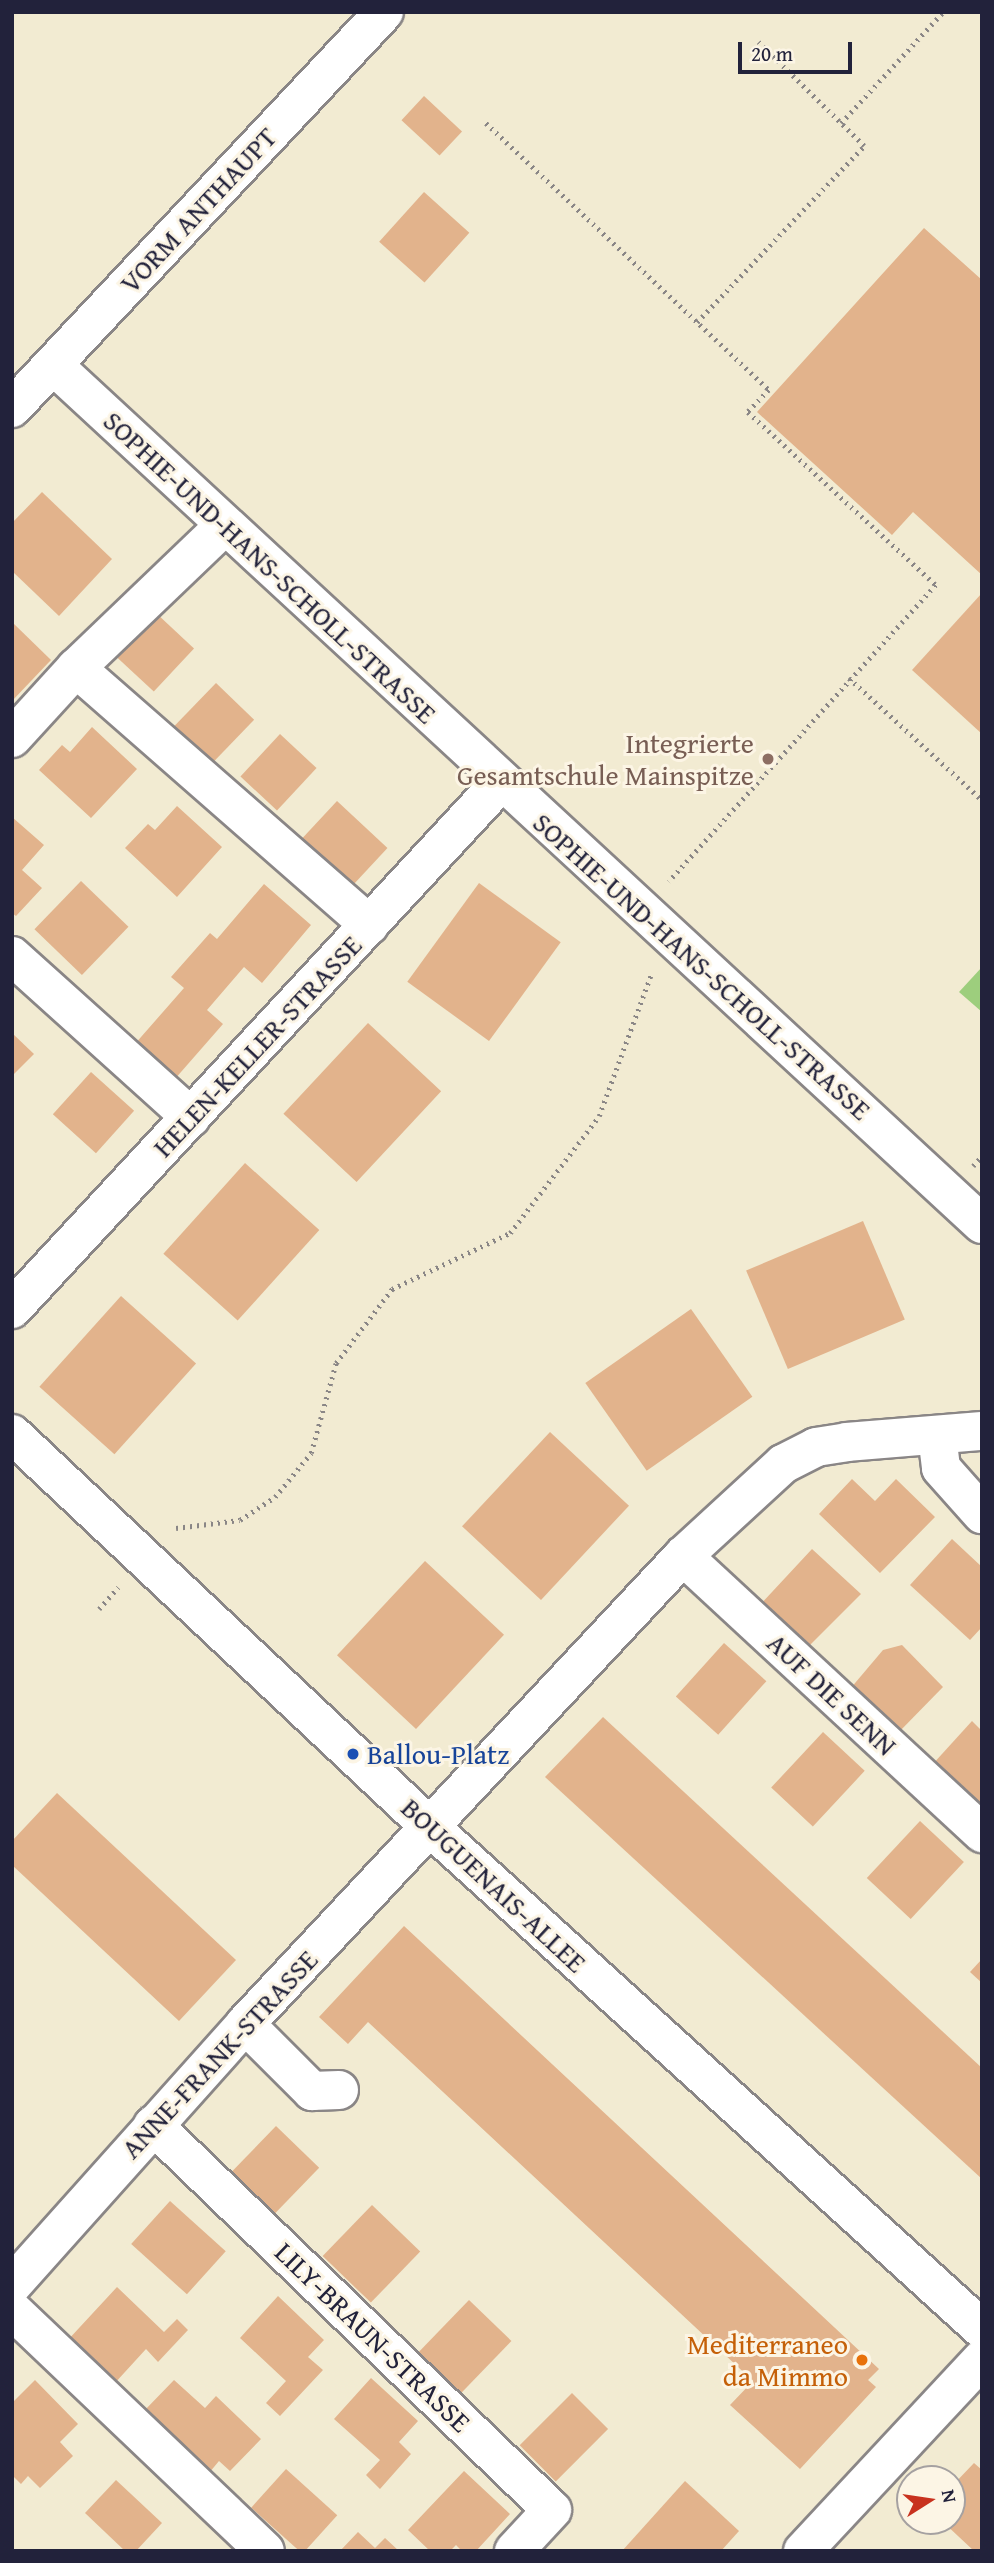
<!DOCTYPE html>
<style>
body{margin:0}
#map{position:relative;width:994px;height:2563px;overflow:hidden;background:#f2ebd2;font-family:"Gentium Book Plus",serif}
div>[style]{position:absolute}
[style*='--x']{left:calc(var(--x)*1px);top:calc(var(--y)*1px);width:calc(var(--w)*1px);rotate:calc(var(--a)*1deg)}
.green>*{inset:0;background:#9dce7d}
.building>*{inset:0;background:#e2b38c;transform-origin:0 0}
.path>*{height:4.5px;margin-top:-2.25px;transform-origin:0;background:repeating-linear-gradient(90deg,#8a8686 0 2px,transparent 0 7px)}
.roads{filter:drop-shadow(2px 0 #8a8686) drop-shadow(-2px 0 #8a8686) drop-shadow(0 2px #8a8686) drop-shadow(0 -2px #8a8686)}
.minor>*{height:38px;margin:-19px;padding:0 19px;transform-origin:19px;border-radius:19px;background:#fff}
.dots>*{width:19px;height:19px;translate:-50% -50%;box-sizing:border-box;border:4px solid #fcf5e5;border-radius:50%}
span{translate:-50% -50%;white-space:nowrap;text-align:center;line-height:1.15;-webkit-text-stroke:6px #fcf5e5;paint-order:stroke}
.street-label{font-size:28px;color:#22223b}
.education-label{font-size:28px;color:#785e54}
.right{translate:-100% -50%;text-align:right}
.transit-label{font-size:28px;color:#164399}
.left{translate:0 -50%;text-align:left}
.food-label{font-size:28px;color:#c56008}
.frame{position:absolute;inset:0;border:14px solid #22223b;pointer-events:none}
.north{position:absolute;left:896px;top:2465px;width:70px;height:70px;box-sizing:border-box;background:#fcf5e5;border:2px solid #a5a1a1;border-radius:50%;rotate:78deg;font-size:19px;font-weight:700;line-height:28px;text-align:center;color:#22223b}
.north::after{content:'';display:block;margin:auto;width:24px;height:32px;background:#c8321e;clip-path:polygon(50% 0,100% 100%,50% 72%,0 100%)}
.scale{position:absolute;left:738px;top:42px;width:114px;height:32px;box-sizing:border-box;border:4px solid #22223b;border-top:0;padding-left:9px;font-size:21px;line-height:24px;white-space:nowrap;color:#22223b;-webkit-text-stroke:5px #fcf5e5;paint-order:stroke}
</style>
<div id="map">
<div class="green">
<div style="clip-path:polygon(982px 967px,982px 1012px,959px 992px)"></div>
</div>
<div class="building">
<div style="left:424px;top:96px;width:52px;height:33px;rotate:43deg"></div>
<div style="left:424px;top:192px;width:61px;height:67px;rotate:42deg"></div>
<div style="clip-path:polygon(924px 228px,982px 280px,982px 575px,913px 512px,892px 535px,757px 412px)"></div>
<div style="clip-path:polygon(42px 492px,112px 559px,59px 616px,12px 571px,12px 523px)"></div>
<div style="clip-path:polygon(982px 593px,982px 734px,912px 670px)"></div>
<div style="left:156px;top:613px;width:52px;height:59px;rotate:43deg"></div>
<div style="clip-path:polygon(12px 622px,51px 660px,12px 701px)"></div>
<div style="left:216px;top:683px;width:53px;height:63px;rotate:44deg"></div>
<div style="clip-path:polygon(92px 727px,137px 769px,91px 818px,39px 770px,62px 745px,70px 752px)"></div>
<div style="left:280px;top:734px;width:50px;height:58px;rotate:43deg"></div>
<div style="left:337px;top:801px;width:69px;height:58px;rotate:43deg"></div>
<div style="clip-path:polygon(177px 806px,222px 847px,177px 897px,125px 848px,148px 824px,155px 830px)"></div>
<div style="clip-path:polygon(12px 817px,44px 845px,22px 870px,42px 888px,16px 916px,12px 913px)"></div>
<div style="left:81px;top:881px;width:66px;height:67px;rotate:44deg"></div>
<div style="left:479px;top:883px;width:101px;height:122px;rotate:36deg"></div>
<div style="clip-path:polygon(264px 884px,311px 925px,262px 983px,244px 967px,207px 1010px,223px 1024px,174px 1080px,134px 1045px,184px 988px,171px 977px,210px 933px,217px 939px)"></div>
<div style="left:368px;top:1023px;width:100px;height:124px;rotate:43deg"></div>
<div style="clip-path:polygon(12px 1033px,34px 1054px,12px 1076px)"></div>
<div style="left:91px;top:1072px;width:58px;height:57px;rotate:42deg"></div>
<div style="left:245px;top:1163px;width:100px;height:122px;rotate:42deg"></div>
<div style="left:863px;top:1221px;width:107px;height:127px;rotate:67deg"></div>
<div style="left:121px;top:1296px;width:101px;height:122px;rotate:42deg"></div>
<div style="left:691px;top:1309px;width:107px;height:129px;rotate:55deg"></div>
<div style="left:550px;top:1432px;width:108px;height:129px;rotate:43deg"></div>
<div style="clip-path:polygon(852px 1479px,875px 1501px,896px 1479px,935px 1517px,880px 1573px,819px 1514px)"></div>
<div style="clip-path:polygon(952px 1539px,982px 1567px,982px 1627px,970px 1640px,910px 1585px)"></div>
<div style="clip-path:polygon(812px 1549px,861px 1594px,809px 1646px,792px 1628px,781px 1628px,760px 1605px)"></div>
<div style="left:425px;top:1561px;width:108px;height:129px;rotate:43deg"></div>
<div style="left:724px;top:1643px;width:57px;height:72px;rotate:42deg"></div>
<div style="clip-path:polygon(902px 1645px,943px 1687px,898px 1733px,850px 1689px,883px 1650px)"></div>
<div style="clip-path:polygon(603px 1717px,982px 2068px,982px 2179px,545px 1777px)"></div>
<div style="clip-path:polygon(972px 1721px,982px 1731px,982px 1811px,932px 1765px)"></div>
<div style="left:823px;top:1732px;width:57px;height:76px;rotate:43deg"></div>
<div style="clip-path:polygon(57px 1793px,236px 1960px,179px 2021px,12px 1865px,12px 1841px)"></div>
<div style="left:920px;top:1821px;width:60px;height:78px;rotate:43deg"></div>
<div style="clip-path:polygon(404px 1926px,879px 2369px,868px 2380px,876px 2387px,800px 2469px,730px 2405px,753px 2381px,368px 2022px,348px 2044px,319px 2017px)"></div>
<div style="clip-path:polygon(982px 1959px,982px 1983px,970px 1972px)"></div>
<div style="left:276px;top:2126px;width:60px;height:71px;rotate:44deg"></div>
<div style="left:170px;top:2201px;width:75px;height:58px;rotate:42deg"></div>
<div style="left:372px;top:2205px;width:67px;height:71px;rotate:44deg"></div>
<div style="clip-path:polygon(117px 2287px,164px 2332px,177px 2319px,188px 2330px,158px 2362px,146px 2349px,114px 2384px,67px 2341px)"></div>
<div style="clip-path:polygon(278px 2296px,324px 2340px,308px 2357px,323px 2370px,280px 2416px,266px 2403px,286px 2381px,240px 2338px)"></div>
<div style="left:469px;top:2300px;width:59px;height:73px;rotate:44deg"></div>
<div style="clip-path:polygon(371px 2378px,418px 2421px,399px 2442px,411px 2454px,380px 2489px,366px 2475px,380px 2460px,334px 2419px)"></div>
<div style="clip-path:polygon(35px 2380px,78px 2424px,60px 2442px,73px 2456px,40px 2488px,28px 2476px,21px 2484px,12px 2475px,12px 2403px)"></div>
<div style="clip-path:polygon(174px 2380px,205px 2408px,216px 2396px,261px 2439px,230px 2471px,219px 2461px,209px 2473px,144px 2411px)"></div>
<div style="left:572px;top:2393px;width:51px;height:74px;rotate:45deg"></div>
<div style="clip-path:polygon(974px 2463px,982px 2470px,982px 2551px,974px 2551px,942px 2521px,952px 2521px,952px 2486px)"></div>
<div style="left:286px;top:2469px;width:69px;height:52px;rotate:42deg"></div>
<div style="clip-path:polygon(464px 2471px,510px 2514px,476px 2551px,462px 2551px,456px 2545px,450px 2551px,430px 2551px,408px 2530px)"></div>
<div style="clip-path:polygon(116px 2480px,162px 2523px,136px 2551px,125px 2551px,85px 2513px)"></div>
<div style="clip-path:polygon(685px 2481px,739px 2531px,721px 2551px,622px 2551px)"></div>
<div style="clip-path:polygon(358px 2532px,375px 2548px,385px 2538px,399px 2551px,340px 2551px)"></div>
</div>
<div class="path">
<div style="--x:486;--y:123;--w:389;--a:43.3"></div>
<div style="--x:769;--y:390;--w:30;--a:134"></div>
<div style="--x:748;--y:412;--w:255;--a:42.6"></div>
<div style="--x:936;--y:585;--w:399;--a:132"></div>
<div style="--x:841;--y:123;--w:151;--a:-47.4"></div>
<div style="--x:697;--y:322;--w:243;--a:-46.5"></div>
<div style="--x:864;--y:146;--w:148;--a:-135.5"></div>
<div style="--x:849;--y:678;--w:180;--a:42.5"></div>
<div style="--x:973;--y:1166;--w:13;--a:-48"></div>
<div style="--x:176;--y:1528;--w:64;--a:-7.1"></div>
<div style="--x:240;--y:1520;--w:42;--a:-33.3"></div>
<div style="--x:275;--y:1497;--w:57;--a:-50.7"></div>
<div style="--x:311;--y:1453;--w:93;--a:-74.5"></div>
<div style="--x:336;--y:1363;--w:93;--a:-52.9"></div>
<div style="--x:392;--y:1289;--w:131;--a:-25.4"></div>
<div style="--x:510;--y:1233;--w:147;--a:-52.7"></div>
<div style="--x:599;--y:1116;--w:153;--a:-69.8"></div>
<div style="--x:99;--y:1609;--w:29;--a:-49"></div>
</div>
<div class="roads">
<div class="minor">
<div style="--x:53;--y:365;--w:1265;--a:42.76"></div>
<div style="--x:12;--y:408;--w:543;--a:-46.79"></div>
<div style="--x:76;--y:668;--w:390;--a:41.2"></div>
<div style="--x:12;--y:738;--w:95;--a:-47.6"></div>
<div style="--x:76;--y:668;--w:205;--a:-43.8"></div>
<div style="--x:12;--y:956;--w:241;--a:42"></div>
<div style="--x:12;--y:1309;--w:719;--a:-47.14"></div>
<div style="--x:12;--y:1434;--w:572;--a:43.23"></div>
<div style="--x:429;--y:1826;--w:748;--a:42.29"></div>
<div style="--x:937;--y:1435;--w:33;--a:83"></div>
<div style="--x:941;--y:1468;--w:62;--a:48.3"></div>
<div style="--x:683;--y:1556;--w:408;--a:42.8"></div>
<div style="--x:245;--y:2024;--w:95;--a:45"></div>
<div style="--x:312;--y:2091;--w:27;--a:-2"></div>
<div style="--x:153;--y:2125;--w:554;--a:43.98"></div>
<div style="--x:552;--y:2510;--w:56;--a:132.8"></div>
<div style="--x:12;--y:2285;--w:350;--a:-48.2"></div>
<div style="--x:245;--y:2024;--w:641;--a:-46.9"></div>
<div style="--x:683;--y:1556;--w:136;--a:-42.6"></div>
<div style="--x:783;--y:1464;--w:37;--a:-27"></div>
<div style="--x:816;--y:1447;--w:31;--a:-9"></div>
<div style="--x:847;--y:1442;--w:135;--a:-4.7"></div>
<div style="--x:12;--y:2310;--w:349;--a:43.6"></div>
<div style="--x:803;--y:2551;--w:262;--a:-47"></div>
</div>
</div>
<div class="dots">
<div style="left:768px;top:759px;background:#8d6e63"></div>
<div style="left:353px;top:1754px;background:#1a4fb4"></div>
<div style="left:862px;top:2360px;background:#e8710a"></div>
</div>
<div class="street-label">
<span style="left:198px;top:210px;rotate:-47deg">VORM ANTHAUPT</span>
<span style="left:270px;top:567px;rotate:43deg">SOPHIE-UND-HANS-SCHOLL-STRASSE</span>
<span style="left:702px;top:966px;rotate:42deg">SOPHIE-UND-HANS-SCHOLL-STRASSE</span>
<span style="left:257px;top:1046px;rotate:-47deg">HELEN-KELLER-STRASSE</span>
<span style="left:832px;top:1694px;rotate:43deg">AUF DIE SENN</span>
<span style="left:494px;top:1885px;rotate:43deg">BOUGUENAIS-ALLEE</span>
<span style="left:219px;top:2054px;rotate:-47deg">ANNE-FRANK-STRASSE</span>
<span style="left:373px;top:2337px;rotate:44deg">LILY-BRAUN-STRASSE</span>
</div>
<div class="education-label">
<span class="right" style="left:754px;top:759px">Integrierte<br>Gesamtschule Mainspitze</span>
</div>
<div class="transit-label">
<span class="left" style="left:367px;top:1754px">Ballou-Platz</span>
</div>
<div class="food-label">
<span class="right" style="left:848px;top:2360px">Mediterraneo<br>da Mimmo</span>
</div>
<div class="frame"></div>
<div class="north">N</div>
<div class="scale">20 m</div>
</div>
